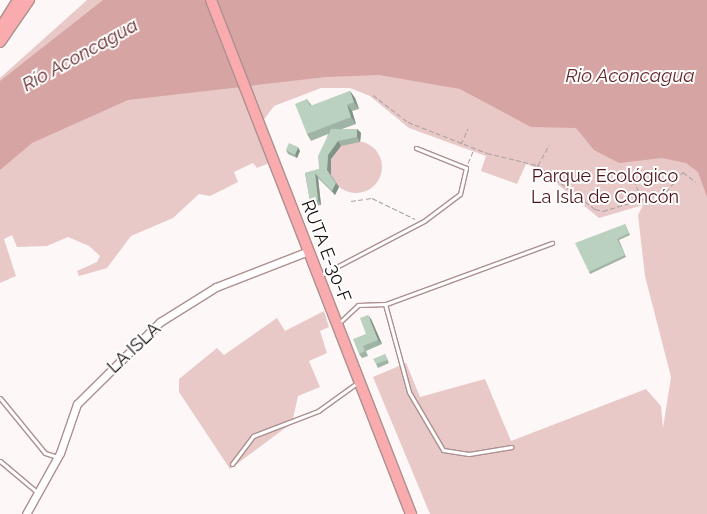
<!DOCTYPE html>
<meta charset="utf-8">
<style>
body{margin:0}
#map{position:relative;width:707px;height:514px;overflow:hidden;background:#fdf7f7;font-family:Raleway,sans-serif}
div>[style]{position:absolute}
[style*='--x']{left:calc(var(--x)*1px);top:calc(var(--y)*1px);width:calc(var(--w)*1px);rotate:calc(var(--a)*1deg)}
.green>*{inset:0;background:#e8c9c8}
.round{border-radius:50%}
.water>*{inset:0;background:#d5a4a3}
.path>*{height:1px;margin-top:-0.5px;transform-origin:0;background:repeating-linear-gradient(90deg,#aaa2a2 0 5px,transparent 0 7.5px)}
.roads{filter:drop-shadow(1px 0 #ac908f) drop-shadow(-1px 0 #ac908f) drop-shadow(0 1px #ac908f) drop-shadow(0 -1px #ac908f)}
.service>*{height:3px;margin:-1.5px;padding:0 1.5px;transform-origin:1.5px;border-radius:1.5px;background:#fff}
.minor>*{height:7px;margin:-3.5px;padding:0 3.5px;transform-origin:3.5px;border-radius:3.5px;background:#fff}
.primary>*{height:10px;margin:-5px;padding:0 5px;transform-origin:5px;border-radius:5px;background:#f9abae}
.wall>*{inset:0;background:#a0b4a5}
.shaded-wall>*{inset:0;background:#829286}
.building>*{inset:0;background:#bad1c0}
span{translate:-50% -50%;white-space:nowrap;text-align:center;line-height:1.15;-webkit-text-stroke:4px #fff;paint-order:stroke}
.park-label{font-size:18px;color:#4d1217}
.street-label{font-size:18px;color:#190f0f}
.water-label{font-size:19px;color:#672a2c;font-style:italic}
</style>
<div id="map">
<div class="green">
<div style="clip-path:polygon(87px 0,707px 0,707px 514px,430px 514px,373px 377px,406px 363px,420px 397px,485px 379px,511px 441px,646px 389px,661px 406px,663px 428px,671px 377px,645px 276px,638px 215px,643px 205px,599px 218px,539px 169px,526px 164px,517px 184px,481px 171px,486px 156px,409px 128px,370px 96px,350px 88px,321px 88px,274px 106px,256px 130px,269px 163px,257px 168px,253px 163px,234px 172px,238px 182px,210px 196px,199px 194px,173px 218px,131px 236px,107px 268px,79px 276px,77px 271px,97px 262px,100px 256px,89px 246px,68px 237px,47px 246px,17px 247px,12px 235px,4px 239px,16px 276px,0 283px,0 78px)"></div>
<div class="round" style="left:330px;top:141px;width:52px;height:52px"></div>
<div style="clip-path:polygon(324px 311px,329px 327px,320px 331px,327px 353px,309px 361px,320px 387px,298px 396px,292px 423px,230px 469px,179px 392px,179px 379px,217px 348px,224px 355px,277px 318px,285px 331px)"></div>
</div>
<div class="water">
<div style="clip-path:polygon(103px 0,707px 0,707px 197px,698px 172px,686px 163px,662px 158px,619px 163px,594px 150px,576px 128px,531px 127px,460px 89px,379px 75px,326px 77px,128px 100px,32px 143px,0 170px,0 81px)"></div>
</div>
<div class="path">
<div style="--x:373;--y:95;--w:44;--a:37.6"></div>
<div style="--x:408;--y:122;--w:85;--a:21.4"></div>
<div style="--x:487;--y:153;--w:51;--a:13.5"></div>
<div style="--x:537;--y:165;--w:73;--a:37.2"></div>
<div style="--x:595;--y:209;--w:8;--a:14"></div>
<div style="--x:603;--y:211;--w:66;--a:-16.8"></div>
<div style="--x:666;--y:192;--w:26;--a:-50"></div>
<div style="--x:683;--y:172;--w:16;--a:38"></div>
<div style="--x:461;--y:144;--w:17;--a:-66"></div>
<div style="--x:468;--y:163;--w:15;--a:-67"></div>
<div style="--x:538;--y:165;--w:23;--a:-61"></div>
<div style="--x:641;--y:198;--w:17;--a:-111"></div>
<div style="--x:635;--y:182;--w:14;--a:-8"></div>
<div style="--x:351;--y:201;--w:21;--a:-8"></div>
<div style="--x:372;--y:198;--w:48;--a:26"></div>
</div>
<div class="roads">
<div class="service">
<div style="--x:321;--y:275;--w:116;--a:-27.7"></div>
<div style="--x:424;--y:221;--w:45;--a:-36.9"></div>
<div style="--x:460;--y:194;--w:27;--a:-77"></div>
<div style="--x:466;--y:168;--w:54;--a:-158.2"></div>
<div style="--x:385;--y:304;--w:91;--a:74.7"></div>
<div style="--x:409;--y:392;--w:67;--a:59.6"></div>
<div style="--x:443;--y:450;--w:26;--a:9"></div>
<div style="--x:469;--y:454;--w:43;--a:-9.5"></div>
<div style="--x:340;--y:322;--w:25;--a:-43"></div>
<div style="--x:358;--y:305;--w:28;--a:-2"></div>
<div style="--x:386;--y:304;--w:177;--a:-20.2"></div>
<div style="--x:0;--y:398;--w:71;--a:50.7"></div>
<div style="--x:45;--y:453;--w:13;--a:18"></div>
<div style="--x:0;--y:461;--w:50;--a:40.1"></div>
<div style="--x:232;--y:464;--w:35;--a:-53"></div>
<div style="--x:253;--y:436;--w:70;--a:-21"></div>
<div style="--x:318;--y:411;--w:48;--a:-35.7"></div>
</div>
<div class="minor">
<div style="--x:26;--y:514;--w:70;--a:-60.9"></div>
<div style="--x:60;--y:453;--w:52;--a:-70.9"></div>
<div style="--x:77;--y:404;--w:117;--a:-44.7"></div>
<div style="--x:160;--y:322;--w:66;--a:-32"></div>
<div style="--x:216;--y:287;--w:100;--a:-21.2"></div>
</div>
<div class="primary">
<div style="--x:211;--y:0;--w:552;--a:68.74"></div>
<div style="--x:0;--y:29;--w:34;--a:-58"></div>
<div style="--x:0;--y:42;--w:51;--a:-55.4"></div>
</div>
</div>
<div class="wall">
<div style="clip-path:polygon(350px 91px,355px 98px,359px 109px,352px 111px,356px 124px,342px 129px,357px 129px,361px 133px,360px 142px,341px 146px,331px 159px,331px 175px,339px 187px,335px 195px,318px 178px,321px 205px,313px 206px,310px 201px,305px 173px,319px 169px,328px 134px,311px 141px,307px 134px,307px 99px,312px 106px)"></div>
<div style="clip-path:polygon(286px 150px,300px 151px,297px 158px,288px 154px)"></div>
<div style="clip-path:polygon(625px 224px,630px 235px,619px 240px,626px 257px,590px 274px,589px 272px)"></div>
<div style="clip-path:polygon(371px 319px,382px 344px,366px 351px,368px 356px,362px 358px,359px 354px)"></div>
<div style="clip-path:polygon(385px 354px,389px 363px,378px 368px,376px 364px)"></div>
</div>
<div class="shaded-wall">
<div style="clip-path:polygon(350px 91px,355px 98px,359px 109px,354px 102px)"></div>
<div style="clip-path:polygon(347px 105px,352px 111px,356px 124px,351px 117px)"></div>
<div style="clip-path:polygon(357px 129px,361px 133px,360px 142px,357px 137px)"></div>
<div style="clip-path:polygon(338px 141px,341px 146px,331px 159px,331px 175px,339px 187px,335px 195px,332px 191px,327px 170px,328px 155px)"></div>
<div style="clip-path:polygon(298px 147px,300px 151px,297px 158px,295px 155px)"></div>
<div style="clip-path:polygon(315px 173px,318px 178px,321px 205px,318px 200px)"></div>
<div style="clip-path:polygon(368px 315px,371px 319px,382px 344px,378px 340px)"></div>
</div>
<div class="building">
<div style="clip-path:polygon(350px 91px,354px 102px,347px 105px,351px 117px,307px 134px,295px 104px,307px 99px,310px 106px)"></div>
<div style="clip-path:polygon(331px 129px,357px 129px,357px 137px,338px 141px,328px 155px,327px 170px,336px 183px,332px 191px,315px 173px,318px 200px,310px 201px,305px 173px,319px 169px,318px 156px)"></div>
<div style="clip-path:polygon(289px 143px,298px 147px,295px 155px,286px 150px)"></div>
<div style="clip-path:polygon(625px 224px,629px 233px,617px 239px,625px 255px,589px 272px,575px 243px)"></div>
<div style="clip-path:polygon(368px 315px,378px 340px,363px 346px,365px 351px,359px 354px,353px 339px,366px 334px,360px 318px)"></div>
<div style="clip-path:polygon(385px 354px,387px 360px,376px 364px,373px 359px)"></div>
</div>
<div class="park-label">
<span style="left:605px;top:187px">Parque Ecológico<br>La Isla de Concón</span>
</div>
<div class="street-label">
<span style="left:326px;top:251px;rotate:69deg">RUTA E-30-F</span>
<span style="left:134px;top:348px;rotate:-43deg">LA ISLA</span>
</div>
<div class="water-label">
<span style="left:80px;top:55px;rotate:-29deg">Río Aconcagua</span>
<span style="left:630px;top:76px">Rio Aconcagua</span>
</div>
</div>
